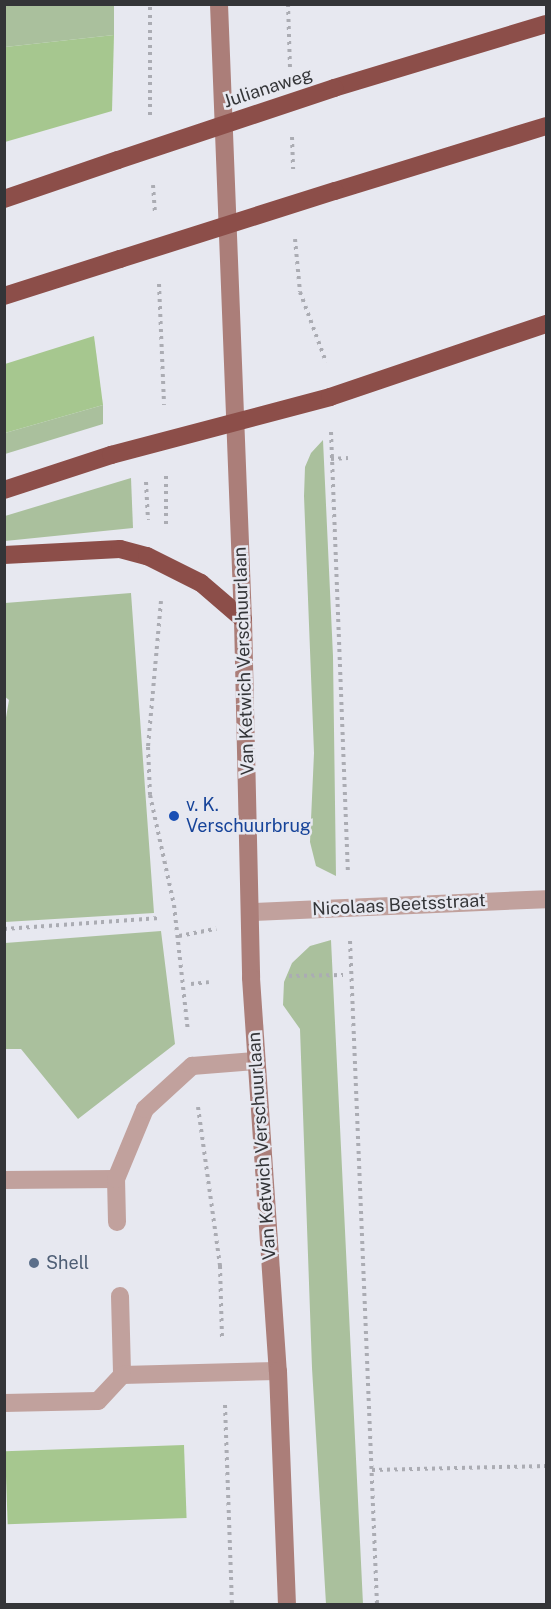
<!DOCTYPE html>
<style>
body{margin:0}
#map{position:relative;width:551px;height:1609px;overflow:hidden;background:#e7e8f0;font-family:"Public Sans",sans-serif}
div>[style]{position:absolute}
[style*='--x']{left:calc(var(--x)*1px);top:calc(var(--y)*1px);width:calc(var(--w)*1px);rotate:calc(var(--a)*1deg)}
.green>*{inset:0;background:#aac09d}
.forest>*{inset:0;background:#a6c78f;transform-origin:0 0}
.path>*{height:4px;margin-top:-2px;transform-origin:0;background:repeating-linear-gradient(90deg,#abacb3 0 3px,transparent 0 7.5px)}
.lane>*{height:18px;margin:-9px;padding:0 9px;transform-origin:9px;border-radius:9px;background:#c1a19d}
.street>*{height:18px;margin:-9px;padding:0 9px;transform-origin:9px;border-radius:9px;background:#c1a19d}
.secondary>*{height:18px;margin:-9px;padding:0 9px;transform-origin:9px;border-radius:9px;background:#ab7e79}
.highway>*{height:18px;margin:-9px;padding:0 9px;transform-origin:9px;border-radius:9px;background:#8c4e49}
.highway-bridge>*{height:18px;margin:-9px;padding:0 9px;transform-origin:9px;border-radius:9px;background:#8c4e49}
.dots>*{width:16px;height:16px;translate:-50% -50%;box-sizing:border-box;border:3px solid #e7e8f0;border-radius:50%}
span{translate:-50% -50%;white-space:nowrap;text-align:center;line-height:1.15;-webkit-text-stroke:5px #e7e8f0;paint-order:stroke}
.street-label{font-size:18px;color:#343538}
.transit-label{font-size:18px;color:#164399}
.left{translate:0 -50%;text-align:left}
.service-label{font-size:18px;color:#4e5e75}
.frame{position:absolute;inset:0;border:6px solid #343538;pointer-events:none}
</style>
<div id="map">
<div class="green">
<div style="clip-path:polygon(4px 5px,114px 5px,114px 35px,5px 47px)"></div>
<div style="clip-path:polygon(103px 405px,103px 424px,5px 454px,5px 433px)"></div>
<div style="clip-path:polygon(323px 440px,333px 656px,336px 876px,316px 866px,310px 842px,314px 753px,304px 496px,305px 467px,311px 453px)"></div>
<div style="clip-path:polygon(131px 478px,133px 528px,5px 541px,5px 516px)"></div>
<div style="clip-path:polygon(131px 593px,154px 913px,5px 922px,4px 729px,9px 700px,4px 696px,5px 603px)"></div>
<div style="clip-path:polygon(161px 931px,175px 1044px,78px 1119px,21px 1049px,5px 1049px,5px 943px)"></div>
<div style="clip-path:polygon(331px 940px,363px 1604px,326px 1604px,312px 1368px,300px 1029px,283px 1005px,284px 982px,292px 963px,310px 946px)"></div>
</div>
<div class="forest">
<div style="clip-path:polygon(114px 35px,112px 111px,5px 142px,5px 47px)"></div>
<div style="clip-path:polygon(94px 336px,103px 405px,5px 433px,5px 364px)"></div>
<div style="left:184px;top:1445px;width:73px;height:179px;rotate:88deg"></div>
</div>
<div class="path">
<div style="--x:288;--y:4;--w:63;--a:88.2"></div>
<div style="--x:150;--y:115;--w:111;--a:-90"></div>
<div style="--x:292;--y:137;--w:32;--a:88"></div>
<div style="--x:153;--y:185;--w:29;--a:86"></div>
<div style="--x:295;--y:239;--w:53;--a:84.6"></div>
<div style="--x:300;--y:292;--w:75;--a:69.6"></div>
<div style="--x:159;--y:284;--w:121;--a:87.6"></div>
<div style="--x:331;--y:432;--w:442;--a:87.8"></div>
<div style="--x:331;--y:459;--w:17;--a:-3"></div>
<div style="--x:166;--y:476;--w:52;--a:90"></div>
<div style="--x:146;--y:482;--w:38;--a:87"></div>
<div style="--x:161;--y:601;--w:147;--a:95.1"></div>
<div style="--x:148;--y:747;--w:48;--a:87.6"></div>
<div style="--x:150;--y:795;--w:113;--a:77.7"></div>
<div style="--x:174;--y:905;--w:127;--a:83.7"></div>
<div style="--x:4;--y:929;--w:156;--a:-4"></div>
<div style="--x:179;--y:936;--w:38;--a:-11"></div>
<div style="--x:350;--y:941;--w:664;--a:87.67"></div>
<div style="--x:289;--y:976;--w:54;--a:-1.1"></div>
<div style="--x:191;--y:984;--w:18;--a:-6"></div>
<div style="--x:198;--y:1107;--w:161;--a:82.1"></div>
<div style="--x:220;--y:1266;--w:72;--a:88.4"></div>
<div style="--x:225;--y:1405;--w:199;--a:88"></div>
<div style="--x:372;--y:1470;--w:174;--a:-1.3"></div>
</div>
<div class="lane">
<div style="--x:4;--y:1180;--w:112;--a:-0.5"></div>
<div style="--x:117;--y:1222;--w:43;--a:-91.3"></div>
<div style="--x:116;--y:1179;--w:76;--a:-67.5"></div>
<div style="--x:145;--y:1109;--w:64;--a:-42.5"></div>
<div style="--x:192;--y:1066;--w:63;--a:-4.5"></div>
<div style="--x:120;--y:1296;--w:79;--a:88.5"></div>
<div style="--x:122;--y:1375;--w:156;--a:-1.5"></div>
<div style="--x:4;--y:1403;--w:94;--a:-1.2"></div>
<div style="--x:98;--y:1401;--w:35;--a:-47"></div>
</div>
<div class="street">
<div style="--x:252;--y:912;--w:294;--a:-2.5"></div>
</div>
<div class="secondary">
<div style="--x:219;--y:4;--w:615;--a:87.77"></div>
<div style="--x:243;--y:619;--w:359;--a:88.7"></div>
<div style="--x:251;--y:978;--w:394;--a:86.1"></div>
<div style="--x:278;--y:1371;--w:233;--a:87.8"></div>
</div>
<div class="highway">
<div style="--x:334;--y:88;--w:221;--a:-16.8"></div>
<div style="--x:335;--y:191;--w:221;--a:-17.1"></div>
<div style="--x:4;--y:199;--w:120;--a:-18.9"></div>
<div style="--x:4;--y:296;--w:122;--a:-17.7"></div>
<div style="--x:4;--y:490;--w:113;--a:-18.1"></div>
<div style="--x:111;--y:455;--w:227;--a:-14.8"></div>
<div style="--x:330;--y:397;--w:228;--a:-18.7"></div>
<div style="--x:4;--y:555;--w:116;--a:-3"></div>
<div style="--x:120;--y:549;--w:28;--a:15"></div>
<div style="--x:147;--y:556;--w:60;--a:26.6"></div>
<div style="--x:201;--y:583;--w:55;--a:40.6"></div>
</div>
<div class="highway-bridge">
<div style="--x:118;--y:160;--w:228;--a:-18.4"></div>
<div style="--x:120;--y:259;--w:225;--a:-17.6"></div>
</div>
<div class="dots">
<div style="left:174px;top:816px;background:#1a4fb4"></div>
<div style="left:34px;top:1263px;background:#5c6f8a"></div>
</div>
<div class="street-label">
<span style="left:268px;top:88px;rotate:-18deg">Julianaweg</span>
<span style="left:244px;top:661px;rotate:-92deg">Van Ketwich Verschuurlaan</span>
<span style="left:399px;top:905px;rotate:-3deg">Nicolaas Beetsstraat</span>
<span style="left:262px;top:1146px;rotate:-94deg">Van Ketwich Verschuurlaan</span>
</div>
<div class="transit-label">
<span class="left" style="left:186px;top:816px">v. K.<br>Verschuurbrug</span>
</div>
<div class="service-label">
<span class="left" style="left:46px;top:1263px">Shell</span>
</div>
<div class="frame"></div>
</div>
